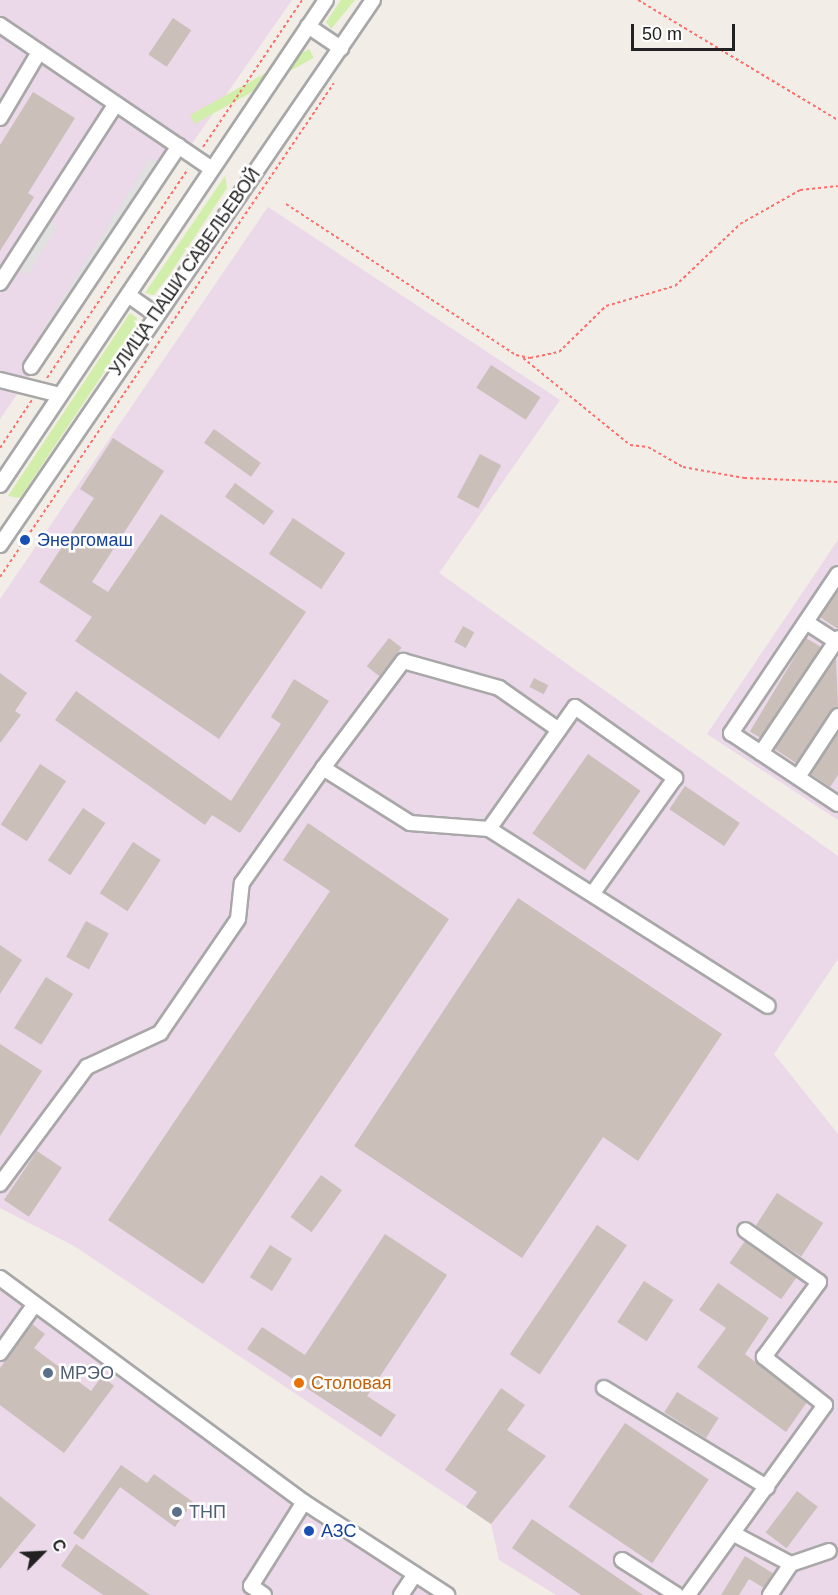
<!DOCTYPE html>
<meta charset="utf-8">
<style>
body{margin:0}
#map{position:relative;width:838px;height:1595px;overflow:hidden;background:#f2ede7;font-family:Arial,sans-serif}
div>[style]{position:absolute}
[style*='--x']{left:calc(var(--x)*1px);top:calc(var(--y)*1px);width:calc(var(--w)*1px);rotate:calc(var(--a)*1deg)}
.industrial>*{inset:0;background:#ebd8e9}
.grass>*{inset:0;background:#d1eeaa;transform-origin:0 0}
.parking>*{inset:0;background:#e1e1e1;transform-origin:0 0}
.building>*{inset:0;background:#cabfb9;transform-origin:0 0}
.path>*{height:2px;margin-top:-1px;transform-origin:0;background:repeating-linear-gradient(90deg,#ff6e6a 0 3px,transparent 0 6px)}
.roads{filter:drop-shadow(2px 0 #a8a8a8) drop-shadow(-2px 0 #a8a8a8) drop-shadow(0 2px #a8a8a8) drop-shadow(0 -2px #a8a8a8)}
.minor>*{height:14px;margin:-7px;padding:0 7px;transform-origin:7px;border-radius:7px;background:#fff}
.dots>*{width:16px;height:16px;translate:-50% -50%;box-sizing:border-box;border:3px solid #fff;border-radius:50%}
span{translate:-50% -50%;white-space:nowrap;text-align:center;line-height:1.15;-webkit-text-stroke:5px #fff;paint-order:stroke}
.street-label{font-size:18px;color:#212121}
.transit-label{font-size:18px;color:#164399}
.left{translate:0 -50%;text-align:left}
.service-label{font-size:18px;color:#4e5e75}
.food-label{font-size:18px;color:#c56008}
.north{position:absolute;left:12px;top:1523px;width:60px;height:60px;-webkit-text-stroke:4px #fff;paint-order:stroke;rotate:66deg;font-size:16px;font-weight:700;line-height:24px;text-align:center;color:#212121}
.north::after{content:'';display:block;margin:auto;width:21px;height:27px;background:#212121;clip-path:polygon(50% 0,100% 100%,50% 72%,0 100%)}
.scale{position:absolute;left:631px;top:24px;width:104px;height:27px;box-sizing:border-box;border:3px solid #212121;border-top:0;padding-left:8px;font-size:18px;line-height:21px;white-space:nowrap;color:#212121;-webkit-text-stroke:4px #fff;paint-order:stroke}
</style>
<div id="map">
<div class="industrial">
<div style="clip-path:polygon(0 0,292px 0,0 419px)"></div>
<div style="clip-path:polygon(268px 207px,560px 400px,439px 573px,838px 856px,838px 959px,774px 1054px,838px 1134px,838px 1595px,556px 1595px,499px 1560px,491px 1524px,74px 1246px,0 1208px,0 599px)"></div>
<div style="clip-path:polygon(838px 540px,838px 820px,707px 734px)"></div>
<div style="clip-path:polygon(0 1289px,29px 1309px,433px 1595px,0 1595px)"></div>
</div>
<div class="grass">
<div style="clip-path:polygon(341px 0,355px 0,331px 29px,326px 22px)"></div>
<div style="left:309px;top:49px;width:10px;height:136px;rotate:61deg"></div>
<div style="clip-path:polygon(225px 176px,227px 188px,168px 277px,154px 295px,145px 293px)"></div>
<div style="clip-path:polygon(130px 313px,137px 318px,135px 326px,20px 498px,8px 496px)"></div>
</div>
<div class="parking">
<div style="left:150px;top:158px;width:13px;height:206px;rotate:32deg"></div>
<div style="left:47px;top:219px;width:13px;height:58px;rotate:32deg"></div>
</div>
<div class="building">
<div style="left:173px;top:18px;width:22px;height:44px;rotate:34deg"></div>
<div style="clip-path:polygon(33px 92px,75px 118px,28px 193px,34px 197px,0 251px,0 145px)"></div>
<div style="left:491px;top:365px;width:59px;height:27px;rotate:33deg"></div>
<div style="left:214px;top:429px;width:58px;height:17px;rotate:36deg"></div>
<div style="clip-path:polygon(113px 438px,164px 471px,92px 582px,108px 592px,161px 514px,306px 612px,219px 739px,75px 641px,92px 617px,39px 582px,94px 498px,80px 489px)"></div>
<div style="left:480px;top:454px;width:24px;height:49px;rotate:28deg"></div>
<div style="left:235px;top:483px;width:48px;height:17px;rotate:36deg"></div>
<div style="left:293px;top:518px;width:63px;height:43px;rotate:34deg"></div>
<div style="clip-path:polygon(838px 590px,838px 629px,820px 617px)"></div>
<div style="left:463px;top:626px;width:13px;height:18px;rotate:29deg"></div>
<div style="left:389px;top:638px;width:16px;height:36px;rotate:38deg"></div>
<div style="left:806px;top:638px;width:17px;height:109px;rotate:31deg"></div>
<div style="clip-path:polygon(836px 658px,838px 707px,796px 763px,775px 749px)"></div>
<div style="clip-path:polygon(0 673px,27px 693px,15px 711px,21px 715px,0 743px)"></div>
<div style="left:534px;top:678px;width:16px;height:10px;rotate:27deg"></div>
<div style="clip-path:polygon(294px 679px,329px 701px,240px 833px,212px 815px,205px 825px,55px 720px,76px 691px,231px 801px,281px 724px,271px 717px)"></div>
<div style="clip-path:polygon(838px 732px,838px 775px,830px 787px,811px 774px)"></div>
<div style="left:588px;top:754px;width:64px;height:97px;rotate:35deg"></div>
<div style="left:40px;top:764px;width:31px;height:72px;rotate:33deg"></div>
<div style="left:685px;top:786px;width:66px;height:28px;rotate:34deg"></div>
<div style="left:83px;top:808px;width:27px;height:63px;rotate:34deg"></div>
<div style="clip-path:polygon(308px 823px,449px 919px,203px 1284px,108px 1220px,330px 891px,283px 860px)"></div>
<div style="left:133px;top:842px;width:33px;height:61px;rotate:33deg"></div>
<div style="clip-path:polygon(518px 898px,722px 1034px,638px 1161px,603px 1137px,522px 1258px,354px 1146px)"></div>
<div style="left:86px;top:921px;width:26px;height:41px;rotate:29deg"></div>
<div style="clip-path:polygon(0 945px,22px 960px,0 994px)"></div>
<div style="left:46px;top:977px;width:32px;height:60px;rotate:32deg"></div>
<div style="clip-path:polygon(0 1044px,42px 1071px,0 1136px)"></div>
<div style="left:37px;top:1151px;width:30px;height:59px;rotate:34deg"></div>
<div style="left:321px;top:1175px;width:26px;height:52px;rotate:36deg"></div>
<div style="left:777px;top:1193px;width:55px;height:40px;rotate:33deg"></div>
<div style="left:597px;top:1225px;width:36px;height:156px;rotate:34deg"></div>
<div style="clip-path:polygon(385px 1234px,447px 1275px,367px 1396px,396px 1415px,381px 1437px,247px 1349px,262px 1327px,305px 1355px)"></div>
<div style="left:745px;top:1241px;width:63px;height:27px;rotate:35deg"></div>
<div style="left:270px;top:1245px;width:26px;height:38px;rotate:32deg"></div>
<div style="left:644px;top:1281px;width:35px;height:49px;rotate:33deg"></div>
<div style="clip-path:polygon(718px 1283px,769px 1318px,745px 1354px,807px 1402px,786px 1432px,697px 1367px,726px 1328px,699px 1310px)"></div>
<div style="clip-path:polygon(32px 1324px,45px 1334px,34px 1348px,91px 1391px,102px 1376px,114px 1386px,64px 1453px,0 1405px,0 1368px)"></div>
<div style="clip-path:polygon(501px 1388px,525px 1405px,507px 1430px,546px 1456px,491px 1524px,466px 1507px,477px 1492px,445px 1470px)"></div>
<div style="left:677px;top:1392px;width:49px;height:24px;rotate:32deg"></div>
<div style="left:625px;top:1423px;width:101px;height:101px;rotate:34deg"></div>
<div style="clip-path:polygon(121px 1465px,147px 1483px,154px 1474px,193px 1502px,175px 1527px,120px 1487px,83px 1540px,73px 1533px)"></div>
<div style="left:797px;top:1491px;width:26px;height:52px;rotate:37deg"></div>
<div style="clip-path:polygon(0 1496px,36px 1525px,0 1569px)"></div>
<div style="clip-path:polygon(532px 1519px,643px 1595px,581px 1595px,512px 1548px)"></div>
<div style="clip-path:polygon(76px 1544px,150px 1595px,103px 1595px,61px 1566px)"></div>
<div style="clip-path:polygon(745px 1556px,774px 1574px,764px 1588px,749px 1579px,739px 1595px,721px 1595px)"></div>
</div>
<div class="path">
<div style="--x:638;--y:0;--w:233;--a:31"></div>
<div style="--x:203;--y:147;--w:177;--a:-56"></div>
<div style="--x:286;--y:204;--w:275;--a:33.3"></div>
<div style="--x:516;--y:355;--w:14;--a:12"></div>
<div style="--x:530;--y:358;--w:30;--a:-12"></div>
<div style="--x:559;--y:352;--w:66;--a:-44.4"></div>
<div style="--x:606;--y:306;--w:72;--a:-16.2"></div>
<div style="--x:675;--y:286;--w:90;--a:-43.6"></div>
<div style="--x:740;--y:224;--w:69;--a:-29.5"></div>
<div style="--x:800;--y:190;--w:38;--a:-6"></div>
<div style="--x:523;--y:358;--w:138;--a:39.1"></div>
<div style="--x:630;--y:445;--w:18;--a:6"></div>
<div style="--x:648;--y:447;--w:40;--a:29.7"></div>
<div style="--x:683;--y:467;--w:62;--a:10.2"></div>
<div style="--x:744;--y:478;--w:94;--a:2.4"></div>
<div style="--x:47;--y:378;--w:252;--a:-56"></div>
<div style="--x:0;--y:448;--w:58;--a:-56.3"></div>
<div style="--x:0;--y:577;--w:596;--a:-55.94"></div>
</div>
<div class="roads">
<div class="minor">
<div style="--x:0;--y:25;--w:256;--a:34.2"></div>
<div style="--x:308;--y:26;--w:40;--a:34"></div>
<div style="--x:0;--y:118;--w:77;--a:-59.4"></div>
<div style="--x:0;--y:283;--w:213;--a:-57.1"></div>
<div style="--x:128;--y:295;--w:33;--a:35"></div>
<div style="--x:31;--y:367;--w:266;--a:-56.2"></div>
<div style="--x:0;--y:380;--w:62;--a:14"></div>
<div style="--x:0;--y:485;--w:584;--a:-56.09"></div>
<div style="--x:0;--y:545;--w:660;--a:-55.61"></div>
<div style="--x:838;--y:574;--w:192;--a:123.9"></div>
<div style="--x:731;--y:733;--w:128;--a:33.6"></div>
<div style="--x:806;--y:622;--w:38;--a:33"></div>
<div style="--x:761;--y:753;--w:138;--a:-56.2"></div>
<div style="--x:323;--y:768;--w:134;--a:-53.2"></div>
<div style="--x:403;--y:661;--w:100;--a:15.7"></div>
<div style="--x:499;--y:688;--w:73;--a:35"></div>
<div style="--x:798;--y:777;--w:73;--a:-56.7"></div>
<div style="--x:489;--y:829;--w:149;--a:-54.8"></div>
<div style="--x:575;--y:707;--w:123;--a:35.4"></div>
<div style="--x:675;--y:778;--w:141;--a:125.5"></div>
<div style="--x:0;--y:1184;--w:146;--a:-53.4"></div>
<div style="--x:87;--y:1067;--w:81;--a:-25"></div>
<div style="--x:160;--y:1033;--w:138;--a:-55.6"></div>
<div style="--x:238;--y:919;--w:36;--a:-84"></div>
<div style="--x:242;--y:883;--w:141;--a:-54.8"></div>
<div style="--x:323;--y:768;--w:103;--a:32.3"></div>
<div style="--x:410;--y:823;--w:79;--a:4.3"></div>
<div style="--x:489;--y:829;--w:330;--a:32.4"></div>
<div style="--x:0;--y:1278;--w:378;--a:36.4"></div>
<div style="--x:304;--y:1502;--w:171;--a:33"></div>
<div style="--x:0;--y:1353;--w:60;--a:-54.5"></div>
<div style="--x:604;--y:1388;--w:191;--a:31.3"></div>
<div style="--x:734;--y:1534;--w:64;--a:27.8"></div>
<div style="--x:791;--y:1564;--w:40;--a:-18.9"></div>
<div style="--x:622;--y:1560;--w:65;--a:32.5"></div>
<div style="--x:264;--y:1595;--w:16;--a:-145"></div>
<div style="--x:251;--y:1586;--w:99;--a:-57.8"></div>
<div style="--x:401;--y:1595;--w:25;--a:-56"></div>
<div style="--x:688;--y:1595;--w:234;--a:-54.2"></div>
<div style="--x:825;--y:1405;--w:78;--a:-141.8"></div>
<div style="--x:764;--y:1357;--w:93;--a:-53.7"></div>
<div style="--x:819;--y:1282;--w:90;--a:-144.9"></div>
<div style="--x:770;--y:1595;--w:37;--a:-56"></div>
</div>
</div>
<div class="dots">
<div style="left:25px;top:540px;background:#1a4fb4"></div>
<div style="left:48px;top:1373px;background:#5c6f8a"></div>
<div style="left:299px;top:1383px;background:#e8710a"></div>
<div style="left:177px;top:1512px;background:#5c6f8a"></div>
<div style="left:309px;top:1531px;background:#1a4fb4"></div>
</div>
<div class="street-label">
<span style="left:185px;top:272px;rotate:-55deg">УЛИЦА ПАШИ САВЕЛЬЕВОЙ</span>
</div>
<div class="transit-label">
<span class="left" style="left:37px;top:540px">Энергомаш</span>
<span class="left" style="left:321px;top:1531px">АЗС</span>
</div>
<div class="service-label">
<span class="left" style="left:60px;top:1373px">МРЭО</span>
<span class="left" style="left:189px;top:1512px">ТНП</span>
</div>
<div class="food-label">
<span class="left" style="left:311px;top:1383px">Столовая</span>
</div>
<div class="north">С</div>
<div class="scale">50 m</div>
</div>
